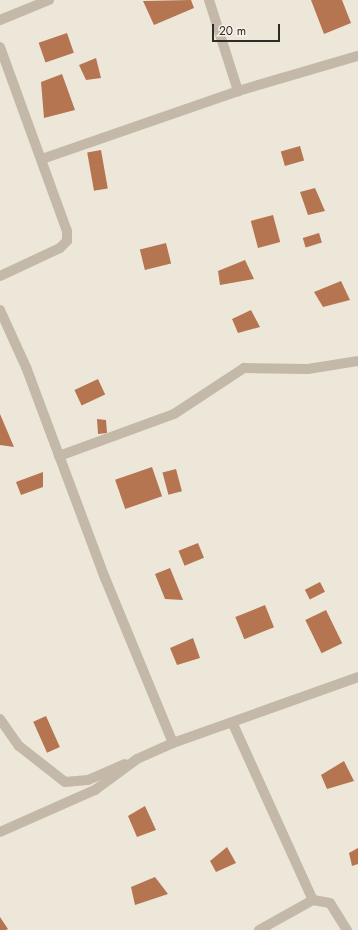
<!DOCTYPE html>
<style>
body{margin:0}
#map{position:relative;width:358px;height:930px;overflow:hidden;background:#ede7da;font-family:Jost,sans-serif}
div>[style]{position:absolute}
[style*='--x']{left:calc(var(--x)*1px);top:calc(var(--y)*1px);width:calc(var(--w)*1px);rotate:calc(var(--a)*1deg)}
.building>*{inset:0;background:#b57550;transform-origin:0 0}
.minor>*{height:10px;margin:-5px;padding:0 5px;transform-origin:5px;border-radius:5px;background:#c4b8a8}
span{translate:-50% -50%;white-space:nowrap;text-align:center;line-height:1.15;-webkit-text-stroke:4px #f6f0e5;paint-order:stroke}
.scale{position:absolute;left:212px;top:24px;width:68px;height:18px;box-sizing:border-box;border:2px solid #312b27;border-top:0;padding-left:5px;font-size:12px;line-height:14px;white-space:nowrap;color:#312b27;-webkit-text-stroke:3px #f6f0e5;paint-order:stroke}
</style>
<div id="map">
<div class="building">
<div style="clip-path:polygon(191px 0,194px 8px,154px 25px,143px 1px)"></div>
<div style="clip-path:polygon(311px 0,342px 0,351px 23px,324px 34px)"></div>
<div style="left:67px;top:33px;width:21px;height:30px;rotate:71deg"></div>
<div style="clip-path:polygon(96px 58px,101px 78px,86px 80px,79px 65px)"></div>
<div style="clip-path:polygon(62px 74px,75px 110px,44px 118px,41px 82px)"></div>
<div style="left:300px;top:146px;width:15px;height:20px;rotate:74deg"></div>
<div style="left:101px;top:150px;width:39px;height:14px;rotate:80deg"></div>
<div style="clip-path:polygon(315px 188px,325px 211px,308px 215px,300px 192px)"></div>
<div style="left:273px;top:215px;width:28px;height:23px;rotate:75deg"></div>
<div style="left:319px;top:233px;width:10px;height:17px;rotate:73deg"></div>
<div style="left:166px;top:243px;width:21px;height:27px;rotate:76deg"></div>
<div style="clip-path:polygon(245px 260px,254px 279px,220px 285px,218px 271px)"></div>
<div style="clip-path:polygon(341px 281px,350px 300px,323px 307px,314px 292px)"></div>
<div style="clip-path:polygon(251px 310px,260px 327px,238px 333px,232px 319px)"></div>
<div style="left:98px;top:379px;width:17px;height:26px;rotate:65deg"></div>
<div style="clip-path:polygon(0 414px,14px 447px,0 445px)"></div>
<div style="clip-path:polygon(97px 419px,106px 420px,107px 433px,98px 434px)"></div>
<div style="left:152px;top:467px;width:31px;height:39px;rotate:71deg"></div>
<div style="left:176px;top:469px;width:23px;height:14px;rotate:75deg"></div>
<div style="clip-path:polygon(43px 472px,43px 487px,21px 495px,16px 482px)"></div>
<div style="left:198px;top:543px;width:16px;height:21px;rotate:68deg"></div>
<div style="clip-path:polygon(170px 568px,183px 600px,165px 599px,155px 574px)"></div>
<div style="left:320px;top:582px;width:11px;height:17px;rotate:63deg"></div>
<div style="left:265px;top:605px;width:24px;height:32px;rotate:68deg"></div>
<div style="left:326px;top:610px;width:37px;height:23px;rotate:64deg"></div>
<div style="clip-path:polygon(193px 638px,200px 658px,177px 665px,170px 648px)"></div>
<div style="left:46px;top:716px;width:34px;height:14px;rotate:66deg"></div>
<div style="clip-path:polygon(344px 761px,354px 781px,327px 789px,321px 775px)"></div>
<div style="clip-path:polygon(145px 806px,156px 830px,137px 837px,128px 816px)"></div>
<div style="clip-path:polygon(227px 847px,236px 863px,216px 872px,210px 861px)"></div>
<div style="clip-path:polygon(358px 848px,358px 864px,352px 866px,349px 853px)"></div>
<div style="clip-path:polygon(155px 877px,168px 894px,135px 905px,131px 887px)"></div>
<div style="clip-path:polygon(0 917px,8px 929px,6px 930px,0 930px)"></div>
</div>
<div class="minor">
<div style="--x:209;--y:0;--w:96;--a:72.3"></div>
<div style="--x:0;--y:20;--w:53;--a:-22.2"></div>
<div style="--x:0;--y:47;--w:196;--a:70"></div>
<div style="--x:67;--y:231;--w:10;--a:90"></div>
<div style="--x:67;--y:241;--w:10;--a:135"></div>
<div style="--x:60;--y:248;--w:66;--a:155"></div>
<div style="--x:42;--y:159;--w:207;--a:-19.1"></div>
<div style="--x:238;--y:91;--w:125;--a:-16.3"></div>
<div style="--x:0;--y:310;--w:63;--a:65.5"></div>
<div style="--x:26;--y:367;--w:225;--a:69.5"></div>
<div style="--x:105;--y:578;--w:178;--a:67.6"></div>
<div style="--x:59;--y:456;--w:122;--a:-20.1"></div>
<div style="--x:174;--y:414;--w:84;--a:-33.3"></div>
<div style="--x:244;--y:368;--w:64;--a:0.9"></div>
<div style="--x:308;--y:369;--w:51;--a:-9.1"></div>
<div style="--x:0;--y:719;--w:33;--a:55"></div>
<div style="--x:19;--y:746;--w:58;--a:38"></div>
<div style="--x:65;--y:782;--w:23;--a:-5"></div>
<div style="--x:88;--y:780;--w:40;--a:-23.4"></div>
<div style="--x:233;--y:724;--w:193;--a:65.6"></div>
<div style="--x:313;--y:900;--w:17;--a:10"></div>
<div style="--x:330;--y:903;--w:32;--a:58"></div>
<div style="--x:0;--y:832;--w:104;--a:-23.9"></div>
<div style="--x:95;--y:790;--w:52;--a:-36.4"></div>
<div style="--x:137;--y:759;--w:39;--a:-24"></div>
<div style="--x:173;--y:743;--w:196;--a:-19.6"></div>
<div style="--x:259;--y:930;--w:62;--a:-29.1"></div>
</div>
<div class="scale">20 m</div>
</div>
